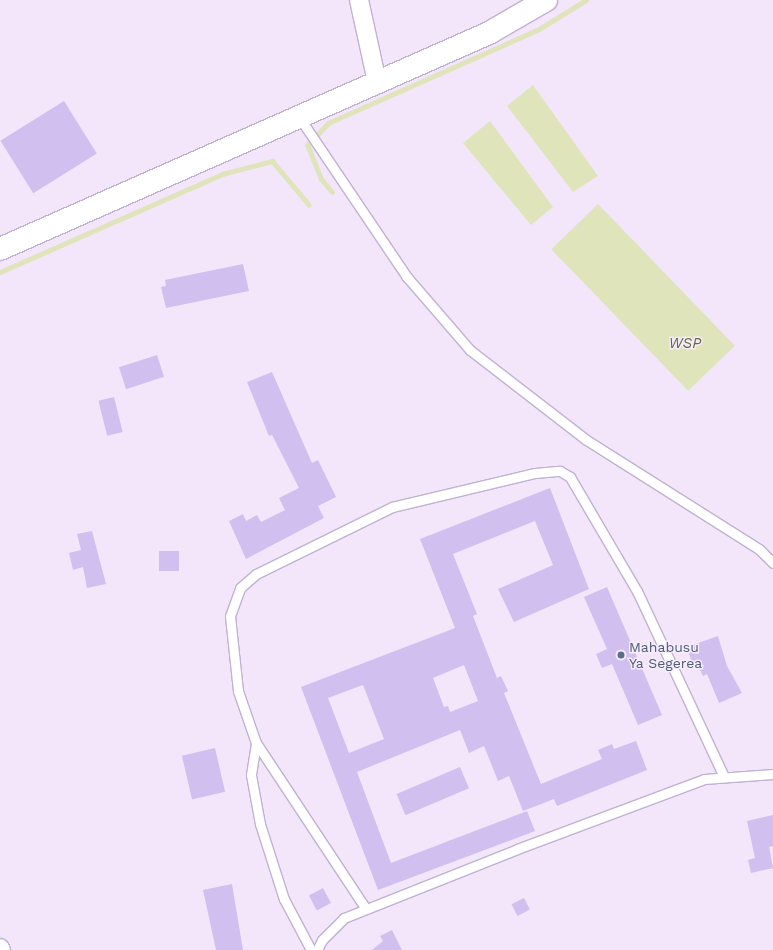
<!DOCTYPE html>
<style>
body{margin:0}
#map{position:relative;width:773px;height:950px;overflow:hidden;background:#f3e6fb;font-family:"Work Sans",sans-serif}
div>[style]{position:absolute}
[style*='--x']{left:calc(var(--x)*1px);top:calc(var(--y)*1px);width:calc(var(--w)*1px);rotate:calc(var(--a)*1deg)}
.water>*{inset:0;background:#dfe4bb;transform-origin:0 0}
.stream>*{height:5px;margin:-2.5px;padding:0 2.5px;transform-origin:2.5px;border-radius:2.5px;background:#dfe4bb}
.building>*{inset:0;background:#d1bff0;transform-origin:0 0}
.roads{filter:drop-shadow(1px 0 #bfb2d2) drop-shadow(-1px 0 #bfb2d2) drop-shadow(0 1px #bfb2d2) drop-shadow(0 -1px #bfb2d2)}
.service>*{height:9px;margin:-4.5px;padding:0 4.5px;transform-origin:4.5px;border-radius:4.5px;background:#fff}
.minor>*{height:18px;margin:-9px;padding:0 9px;transform-origin:9px;border-radius:9px;background:#fff}
.secondary>*{height:22px;margin:-11px;padding:0 11px;transform-origin:11px;border-radius:11px;background:#fff}
.dots>*{width:11px;height:11px;translate:-50% -50%;box-sizing:border-box;border:2px solid #f7ecfe;border-radius:50%}
span{translate:-50% -50%;white-space:nowrap;text-align:center;line-height:1.15;-webkit-text-stroke:3px #f7ecfe;paint-order:stroke}
.service-label{font-size:14px;color:#4e5e75}
.left{translate:0 -50%;text-align:left}
.water-label{font-size:15px;color:#646b3a;font-style:italic}
</style>
<div id="map">
<div class="water">
<div style="clip-path:polygon(533px 85px,598px 176px,573px 192px,507px 106px)"></div>
<div style="clip-path:polygon(490px 121px,553px 207px,531px 225px,463px 143px)"></div>
<div style="left:598px;top:204px;width:197px;height:65px;rotate:46deg"></div>
</div>
<div class="stream">
<div style="--x:332;--y:192;--w:17;--a:-130"></div>
<div style="--x:321;--y:179;--w:37;--a:-112"></div>
<div style="--x:307;--y:145;--w:30;--a:-46"></div>
<div style="--x:328;--y:123;--w:231;--a:-24"></div>
<div style="--x:539;--y:29;--w:55;--a:-31.7"></div>
<div style="--x:0;--y:272;--w:243;--a:-23.8"></div>
<div style="--x:222;--y:174;--w:52;--a:-14.6"></div>
<div style="--x:272;--y:161;--w:57;--a:49.9"></div>
</div>
<div class="building">
<div style="left:64px;top:101px;width:62px;height:75px;rotate:58deg"></div>
<div style="clip-path:polygon(243px 264px,249px 291px,166px 308px,161px 287px,166px 286px,165px 280px)"></div>
<div style="left:157px;top:355px;width:23px;height:40px;rotate:72deg"></div>
<div style="clip-path:polygon(272px 372px,312px 463px,318px 460px,336px 497px,318px 506px,324px 518px,246px 559px,229px 521px,243px 514px,246px 521px,257px 515px,261px 522px,285px 510px,279px 498px,299px 488px,272px 435px,269px 436px,247px 382px)"></div>
<div style="left:114px;top:397px;width:36px;height:16px;rotate:76deg"></div>
<div style="clip-path:polygon(evenodd,550px 488px,589px 589px,514px 622px,498px 589px,553px 565px,535px 521px,453px 554px,477px 614px,473px 616px,497px 678px,501px 676px,508px 691px,504px 693px,541px 784px,602px 759px,598px 750px,612px 744px,614px 749px,636px 741px,647px 770px,557px 806px,554px 799px,523px 811px,509px 776px,498px 781px,484px 746px,469px 753px,460px 730px,357px 772px,391px 863px,527px 811px,535px 831px,378px 890px,301px 687px,455px 628px,420px 539px,550px 488px,464px 665px,478px 701px,450px 712px,448px 706px,444px 707px,433px 678px,464px 665px,550px 488px,363px 685px,384px 739px,349px 753px,328px 698px,363px 685px)"></div>
<div style="clip-path:polygon(92px 531px,106px 584px,87px 588px,83px 567px,73px 570px,69px 553px,81px 550px,77px 534px)"></div>
<div style="left:159px;top:551px;width:20px;height:20px"></div>
<div style="clip-path:polygon(607px 587px,662px 715px,638px 725px,612px 664px,602px 668px,596px 654px,607px 649px,584px 597px)"></div>
<div style="clip-path:polygon(718px 636px,727px 666px,742px 693px,719px 703px,707px 674px,703px 676px,696px 662px,692px 663px,687px 647px)"></div>
<div style="left:215px;top:748px;width:45px;height:34px;rotate:77deg"></div>
<div style="left:460px;top:767px;width:23px;height:69px;rotate:67deg"></div>
<div style="clip-path:polygon(773px 815px,773px 846px,769px 847px,773px 868px,751px 873px,748px 860px,755px 858px,747px 821px)"></div>
<div style="clip-path:polygon(232px 884px,243px 950px,216px 950px,203px 890px)"></div>
<div style="left:323px;top:888px;width:17px;height:16px;rotate:62deg"></div>
<div style="left:524px;top:898px;width:13px;height:14px;rotate:63deg"></div>
<div style="clip-path:polygon(392px 930px,402px 950px,372px 950px,383px 941px,380px 936px)"></div>
</div>
<div class="roads">
<div class="service">
<div style="--x:299;--y:117;--w:193;--a:56"></div>
<div style="--x:407;--y:277;--w:96;--a:49.2"></div>
<div style="--x:470;--y:350;--w:145;--a:37.7"></div>
<div style="--x:585;--y:439;--w:206;--a:32.3"></div>
<div style="--x:759;--y:549;--w:20;--a:45"></div>
<div style="--x:256;--y:743;--w:32;--a:99"></div>
<div style="--x:251;--y:775;--w:50;--a:79.6"></div>
<div style="--x:260;--y:824;--w:79;--a:72.3"></div>
<div style="--x:284;--y:899;--w:58;--a:62.1"></div>
<div style="--x:366;--y:909;--w:199;--a:-123.5"></div>
<div style="--x:256;--y:743;--w:55;--a:-109.1"></div>
<div style="--x:238;--y:691;--w:75;--a:-96.1"></div>
<div style="--x:230;--y:616;--w:30;--a:-70"></div>
<div style="--x:240;--y:588;--w:21;--a:-41"></div>
<div style="--x:256;--y:574;--w:152;--a:-26.2"></div>
<div style="--x:392;--y:507;--w:147;--a:-13.4"></div>
<div style="--x:535;--y:473;--w:25;--a:-5"></div>
<div style="--x:560;--y:471;--w:12;--a:31"></div>
<div style="--x:570;--y:477;--w:132;--a:59.6"></div>
<div style="--x:637;--y:591;--w:205;--a:64.9"></div>
<div style="--x:317;--y:950;--w:11;--a:-63"></div>
<div style="--x:322;--y:940;--w:31;--a:-45"></div>
<div style="--x:344;--y:918;--w:186;--a:-21.7"></div>
<div style="--x:517;--y:849;--w:200;--a:-20.5"></div>
<div style="--x:704;--y:779;--w:69;--a:-4.1"></div>
</div>
<div class="minor">
<div style="--x:359;--y:0;--w:84;--a:77.6"></div>
<div style="--x:0;--y:948;--w:2;--a:63"></div>
</div>
<div class="secondary">
<div style="--x:0;--y:249;--w:535;--a:-23.83"></div>
<div style="--x:489;--y:33;--w:66;--a:-30.1"></div>
</div>
</div>
<div class="dots">
<div style="left:621px;top:655px;background:#5c6f8a"></div>
</div>
<div class="service-label">
<span class="left" style="left:629px;top:655px">Mahabusu<br>Ya Segerea</span>
</div>
<div class="water-label">
<span style="left:685px;top:344px">WSP</span>
</div>
</div>
